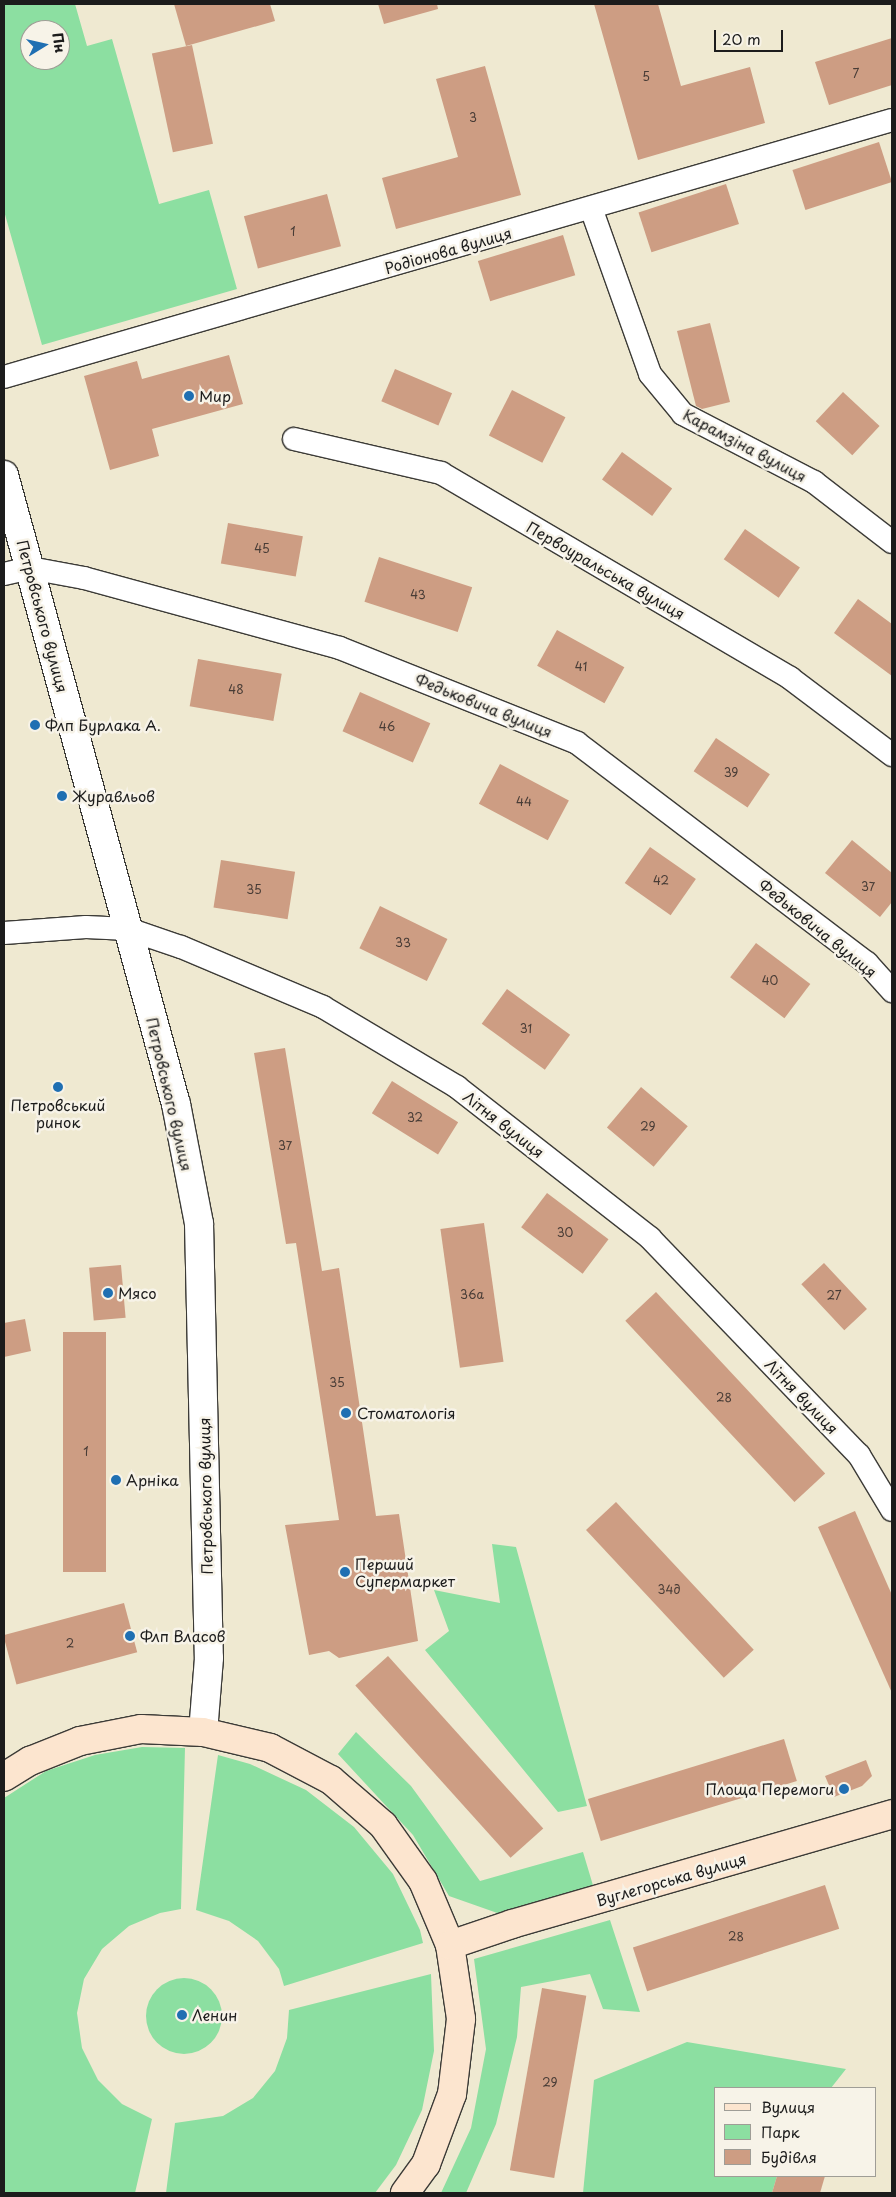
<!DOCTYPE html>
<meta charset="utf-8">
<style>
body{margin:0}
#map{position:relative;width:896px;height:2197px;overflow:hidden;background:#efe9d1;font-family:"Playpen Sans",sans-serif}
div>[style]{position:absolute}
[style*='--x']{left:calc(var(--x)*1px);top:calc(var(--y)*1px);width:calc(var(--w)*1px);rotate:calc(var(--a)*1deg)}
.green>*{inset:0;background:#8cdfa1}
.round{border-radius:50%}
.building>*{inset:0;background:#cd9d83;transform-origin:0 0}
.roads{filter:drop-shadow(1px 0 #3c3b37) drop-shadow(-1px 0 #3c3b37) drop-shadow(0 1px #3c3b37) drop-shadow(0 -1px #3c3b37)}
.minor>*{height:22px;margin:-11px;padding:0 11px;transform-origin:11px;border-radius:11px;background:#fff}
.tertiary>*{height:28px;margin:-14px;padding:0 14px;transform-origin:14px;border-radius:14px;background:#fff}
.secondary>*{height:28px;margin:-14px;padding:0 14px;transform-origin:14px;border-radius:14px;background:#fce5cf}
.dots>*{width:14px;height:14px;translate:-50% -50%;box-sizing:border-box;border:2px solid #f7f3e8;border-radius:50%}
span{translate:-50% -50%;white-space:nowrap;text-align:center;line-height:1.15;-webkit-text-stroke:5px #f7f3e8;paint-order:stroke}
.number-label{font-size:12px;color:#483c36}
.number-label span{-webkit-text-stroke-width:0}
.street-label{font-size:15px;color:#1c1c1c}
.poi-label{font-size:15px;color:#1c1c1c}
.left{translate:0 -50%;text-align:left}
.right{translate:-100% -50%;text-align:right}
.frame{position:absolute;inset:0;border:5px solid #1c1c1c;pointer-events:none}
.legend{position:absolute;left:714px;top:2087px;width:162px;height:90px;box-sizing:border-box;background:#f7f3e8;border:1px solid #9f9d96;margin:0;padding:6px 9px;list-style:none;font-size:15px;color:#1c1c1c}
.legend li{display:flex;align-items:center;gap:10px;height:25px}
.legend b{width:25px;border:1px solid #9f9d96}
.north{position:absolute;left:20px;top:20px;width:50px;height:50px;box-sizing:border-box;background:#f7f3e8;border:1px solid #9f9d96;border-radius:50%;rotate:81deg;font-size:14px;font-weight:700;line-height:20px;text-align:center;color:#1c1c1c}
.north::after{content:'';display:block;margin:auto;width:18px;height:22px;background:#1f6fb2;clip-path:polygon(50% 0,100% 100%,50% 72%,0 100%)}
.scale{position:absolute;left:714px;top:30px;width:69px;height:22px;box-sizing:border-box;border:2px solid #1c1c1c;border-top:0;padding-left:6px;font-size:15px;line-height:18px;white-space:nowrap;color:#1c1c1c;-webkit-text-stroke:4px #f7f3e8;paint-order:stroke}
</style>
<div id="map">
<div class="green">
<div style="clip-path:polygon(evenodd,4px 4px,75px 4px,87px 46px,112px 39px,159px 204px,209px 190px,237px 289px,42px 345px,4px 211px,4px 4px,30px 30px,60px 30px,60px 60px,30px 60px,30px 30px)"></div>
<div style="clip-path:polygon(492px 1544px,516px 1547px,587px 1806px,558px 1812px,425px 1650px,449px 1631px,434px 1590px,500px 1603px)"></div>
<div style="clip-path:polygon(356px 1732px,411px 1786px,480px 1881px,583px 1852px,595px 1892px,503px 1915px,449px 1896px,413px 1835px,338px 1754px)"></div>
<div style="clip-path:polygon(142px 1747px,185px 1748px,181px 1909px,160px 1913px,129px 1926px,102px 1949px,84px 1979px,77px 2013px,82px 2048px,98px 2080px,122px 2104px,152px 2119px,135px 2193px,4px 2193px,4px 1798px,46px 1771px,95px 1755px)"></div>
<div style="clip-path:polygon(218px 1755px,250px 1764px,306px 1790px,354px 1827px,393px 1874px,420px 1930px,423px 1943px,284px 1986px,279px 1969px,258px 1941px,229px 1921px,196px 1910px)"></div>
<div style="clip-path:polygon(610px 1920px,640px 2012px,603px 2009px,590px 1974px,521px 1987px,517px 2037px,496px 2124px,466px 2193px,441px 2193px,471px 2128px,486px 2049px,474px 1959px)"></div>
<div style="clip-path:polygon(431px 1974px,434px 2051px,422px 2110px,396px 2165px,375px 2193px,166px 2193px,175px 2123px,223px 2116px,253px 2098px,275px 2071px,287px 2038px,289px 2010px)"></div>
<div class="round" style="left:146px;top:1978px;width:76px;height:76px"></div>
<div style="clip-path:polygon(687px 2042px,846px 2069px,831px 2088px,715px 2088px,715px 2176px,777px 2176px,772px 2193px,583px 2193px,594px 2080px)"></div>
</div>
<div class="building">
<div style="clip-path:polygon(174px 4px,270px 4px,275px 21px,186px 46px)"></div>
<div style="clip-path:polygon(378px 4px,437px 4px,438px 9px,384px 24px)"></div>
<div style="clip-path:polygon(594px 4px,658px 4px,681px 86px,750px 67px,765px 123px,638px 160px)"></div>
<div style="clip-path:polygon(892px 38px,892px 85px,829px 105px,815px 62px)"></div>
<div style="left:192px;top:45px;width:101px;height:41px;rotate:78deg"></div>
<div style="clip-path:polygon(485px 66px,521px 195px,396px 229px,382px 178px,458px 157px,436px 79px)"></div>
<div style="left:879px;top:142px;width:42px;height:91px;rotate:72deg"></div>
<div style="left:726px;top:184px;width:42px;height:92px;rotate:72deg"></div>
<div style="left:327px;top:194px;width:54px;height:86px;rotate:75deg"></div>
<div style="left:563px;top:235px;width:42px;height:89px;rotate:73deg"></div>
<div style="clip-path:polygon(710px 323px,730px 402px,702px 409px,696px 406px,677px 331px)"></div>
<div style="clip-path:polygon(229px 355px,243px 404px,152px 429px,159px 456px,110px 470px,84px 376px,137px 361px,142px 379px)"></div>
<div style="left:395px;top:369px;width:62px;height:35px;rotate:23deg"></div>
<div style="left:512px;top:390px;width:60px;height:51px;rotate:27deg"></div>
<div style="left:843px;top:392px;width:50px;height:40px;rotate:43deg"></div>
<div style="left:622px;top:452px;width:62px;height:34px;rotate:36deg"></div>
<div style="left:228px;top:523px;width:76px;height:41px;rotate:10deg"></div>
<div style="left:745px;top:529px;width:67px;height:37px;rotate:35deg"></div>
<div style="left:379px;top:557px;width:98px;height:47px;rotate:18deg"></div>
<div style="clip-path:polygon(858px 599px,892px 624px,892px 676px,834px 633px)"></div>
<div style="left:557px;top:630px;width:77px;height:41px;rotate:29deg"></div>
<div style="left:198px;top:659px;width:85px;height:48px;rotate:10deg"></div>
<div style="left:360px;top:692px;width:77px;height:43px;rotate:24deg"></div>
<div style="left:716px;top:738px;width:65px;height:40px;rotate:34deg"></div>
<div style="left:500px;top:764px;width:78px;height:45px;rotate:28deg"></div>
<div style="clip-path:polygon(852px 840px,892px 873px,892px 902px,880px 917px,825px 873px)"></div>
<div style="left:650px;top:847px;width:56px;height:44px;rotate:35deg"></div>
<div style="left:221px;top:860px;width:75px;height:48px;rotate:9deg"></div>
<div style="left:380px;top:906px;width:75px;height:47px;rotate:26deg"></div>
<div style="left:756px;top:943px;width:68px;height:43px;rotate:37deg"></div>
<div style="left:507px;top:989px;width:78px;height:43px;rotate:36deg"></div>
<div style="clip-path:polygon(285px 1048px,322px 1271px,339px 1268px,376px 1516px,399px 1514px,418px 1641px,339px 1658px,329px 1651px,309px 1655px,285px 1525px,339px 1520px,296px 1243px,286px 1244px,254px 1053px)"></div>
<div style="left:392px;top:1081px;width:78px;height:38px;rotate:32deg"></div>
<div style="left:641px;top:1087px;width:61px;height:53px;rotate:40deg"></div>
<div style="left:547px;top:1193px;width:77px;height:43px;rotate:37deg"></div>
<div style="left:484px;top:1223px;width:140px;height:44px;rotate:82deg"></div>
<div style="left:824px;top:1263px;width:63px;height:31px;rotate:47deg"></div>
<div style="left:121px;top:1265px;width:53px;height:32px;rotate:85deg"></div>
<div style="left:656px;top:1292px;width:248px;height:42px;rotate:47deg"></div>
<div style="clip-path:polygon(25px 1319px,31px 1351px,4px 1357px,4px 1323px)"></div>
<div style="left:63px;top:1332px;width:43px;height:240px"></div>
<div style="left:616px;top:1502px;width:202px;height:41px;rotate:47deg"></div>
<div style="clip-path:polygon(855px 1511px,892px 1595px,892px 1693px,818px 1527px)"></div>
<div style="left:124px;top:1603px;width:51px;height:125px;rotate:75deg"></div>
<div style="left:388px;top:1656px;width:232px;height:44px;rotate:48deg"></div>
<div style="left:784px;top:1739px;width:44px;height:205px;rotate:73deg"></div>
<div style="clip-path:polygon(866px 1760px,872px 1776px,862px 1786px,834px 1797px,825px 1776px)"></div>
<div style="left:825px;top:1885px;width:46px;height:202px;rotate:72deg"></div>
<div style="left:542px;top:1988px;width:45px;height:185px;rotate:10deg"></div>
<div style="clip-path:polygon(777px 2176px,825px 2176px,820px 2193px,772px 2193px)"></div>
</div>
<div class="roads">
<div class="minor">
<div style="--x:591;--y:208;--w:176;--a:70.4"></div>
<div style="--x:650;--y:374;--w:52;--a:50.5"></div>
<div style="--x:683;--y:414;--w:148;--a:27.4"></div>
<div style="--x:814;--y:482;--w:98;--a:37.6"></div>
<div style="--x:4;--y:377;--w:924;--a:-16.14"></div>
<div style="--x:294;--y:439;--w:151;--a:13"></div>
<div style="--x:441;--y:473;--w:405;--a:30.4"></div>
<div style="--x:790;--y:678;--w:128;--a:37"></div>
<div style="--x:4;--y:574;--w:27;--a:-13"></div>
<div style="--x:30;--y:568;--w:55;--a:10.5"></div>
<div style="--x:84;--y:578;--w:265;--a:15.3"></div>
<div style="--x:340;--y:648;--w:255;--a:21.8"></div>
<div style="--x:577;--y:743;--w:364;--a:37.2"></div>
<div style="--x:867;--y:963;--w:38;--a:48"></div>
<div style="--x:4;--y:933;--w:82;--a:-4.2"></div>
<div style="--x:86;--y:927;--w:42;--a:2.7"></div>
<div style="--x:128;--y:929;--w:56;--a:18.8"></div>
<div style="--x:181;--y:947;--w:154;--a:22.9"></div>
<div style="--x:323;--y:1007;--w:156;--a:30.8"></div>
<div style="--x:457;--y:1087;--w:245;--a:38"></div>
<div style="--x:650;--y:1238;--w:301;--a:46.1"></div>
<div style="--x:859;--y:1455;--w:64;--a:59"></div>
</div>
<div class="tertiary">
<div style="--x:4;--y:475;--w:652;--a:74.71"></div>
<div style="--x:176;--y:1104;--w:121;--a:79.1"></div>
<div style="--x:199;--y:1223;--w:435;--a:88.7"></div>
<div style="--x:209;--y:1658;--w:74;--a:94.6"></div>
</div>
<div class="secondary">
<div style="--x:4;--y:1777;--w:31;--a:-32"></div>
<div style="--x:30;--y:1761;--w:54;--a:-21.8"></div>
<div style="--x:80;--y:1741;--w:62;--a:-11.1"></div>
<div style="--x:141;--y:1729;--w:62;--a:2.8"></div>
<div style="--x:203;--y:1732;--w:69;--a:13.4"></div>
<div style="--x:270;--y:1748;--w:69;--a:27.7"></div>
<div style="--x:331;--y:1780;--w:69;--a:40.9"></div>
<div style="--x:383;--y:1825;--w:69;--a:54.5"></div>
<div style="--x:423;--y:1881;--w:69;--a:67.1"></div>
<div style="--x:450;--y:1945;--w:75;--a:81.5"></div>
<div style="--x:461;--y:2019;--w:76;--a:96.8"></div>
<div style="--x:452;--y:2094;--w:75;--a:110.4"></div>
<div style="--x:426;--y:2164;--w:36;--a:126"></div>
<div style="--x:450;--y:1945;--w:65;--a:-18.7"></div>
<div style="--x:512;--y:1924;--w:396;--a:-16.1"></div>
</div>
</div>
<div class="dots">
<div style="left:189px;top:396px;background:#1f6fb2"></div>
<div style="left:35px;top:725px;background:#1f6fb2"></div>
<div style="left:62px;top:796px;background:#1f6fb2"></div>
<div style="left:58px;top:1087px;background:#1f6fb2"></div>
<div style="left:108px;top:1293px;background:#1f6fb2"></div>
<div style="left:346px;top:1413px;background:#1f6fb2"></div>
<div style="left:116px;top:1480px;background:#1f6fb2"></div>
<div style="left:345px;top:1572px;background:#1f6fb2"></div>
<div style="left:130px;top:1636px;background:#1f6fb2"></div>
<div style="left:844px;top:1789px;background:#1f6fb2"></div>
<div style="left:182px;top:2015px;background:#1f6fb2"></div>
</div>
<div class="number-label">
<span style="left:856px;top:74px">7</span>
<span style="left:646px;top:77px">5</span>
<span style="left:473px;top:118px">3</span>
<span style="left:293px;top:232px">1</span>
<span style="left:262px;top:549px">45</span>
<span style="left:418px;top:595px">43</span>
<span style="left:581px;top:667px">41</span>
<span style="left:236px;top:690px">48</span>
<span style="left:387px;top:727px">46</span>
<span style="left:731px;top:773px">39</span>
<span style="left:524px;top:802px">44</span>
<span style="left:661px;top:881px">42</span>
<span style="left:868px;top:887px">37</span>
<span style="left:254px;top:890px">35</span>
<span style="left:403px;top:943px">33</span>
<span style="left:770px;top:981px">40</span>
<span style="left:526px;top:1029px">31</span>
<span style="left:415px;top:1118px">32</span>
<span style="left:648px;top:1127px">29</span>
<span style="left:285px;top:1146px">37</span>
<span style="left:565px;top:1233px">30</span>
<span style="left:472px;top:1295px">36а</span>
<span style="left:834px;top:1296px">27</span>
<span style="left:337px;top:1383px">35</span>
<span style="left:724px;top:1398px">28</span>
<span style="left:86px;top:1452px">1</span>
<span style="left:669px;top:1590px">34д</span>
<span style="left:70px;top:1644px">2</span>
<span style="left:736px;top:1937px">28</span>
<span style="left:550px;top:2083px">29</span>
</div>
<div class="street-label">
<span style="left:448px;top:250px;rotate:-16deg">Родіонова вулиця</span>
<span style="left:745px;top:445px;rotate:28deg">Карамзіна вулиця</span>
<span style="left:606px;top:570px;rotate:30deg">Первоуральська вулиця</span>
<span style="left:43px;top:616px;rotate:75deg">Петровського вулиця</span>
<span style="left:484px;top:705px;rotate:22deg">Федьковича вулиця</span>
<span style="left:818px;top:928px;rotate:39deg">Федьковича вулиця</span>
<span style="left:170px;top:1094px;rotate:77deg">Петровського вулиця</span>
<span style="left:504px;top:1124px;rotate:38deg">Літня вулиця</span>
<span style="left:802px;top:1396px;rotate:46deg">Літня вулиця</span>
<span style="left:205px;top:1496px;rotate:-91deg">Петровського вулиця</span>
<span style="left:671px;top:1879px;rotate:-16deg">Вуглегорська вулиця</span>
</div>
<div class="poi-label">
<span class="left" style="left:199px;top:396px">Мир</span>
<span class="left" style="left:45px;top:725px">Флп Бурлака А.</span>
<span class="left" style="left:72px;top:796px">Журавльов</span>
<span style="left:58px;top:1113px">Петровський<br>ринок</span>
<span class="left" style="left:118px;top:1293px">Мясо</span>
<span class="left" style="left:357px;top:1413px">Стоматологія</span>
<span class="left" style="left:126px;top:1480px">Арніка</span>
<span class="left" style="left:355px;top:1572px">Перший<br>Супермаркет</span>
<span class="left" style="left:140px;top:1636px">Флп Власов</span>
<span class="right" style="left:834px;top:1789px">Площа Перемоги</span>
<span class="left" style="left:192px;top:2015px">Ленин</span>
</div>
<div class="frame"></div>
<ul class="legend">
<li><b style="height:6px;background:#fce5cf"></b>Вулиця</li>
<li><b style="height:14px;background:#8cdfa1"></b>Парк</li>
<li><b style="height:14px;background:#cd9d83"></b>Будівля</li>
</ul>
<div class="north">Пн</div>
<div class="scale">20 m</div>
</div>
